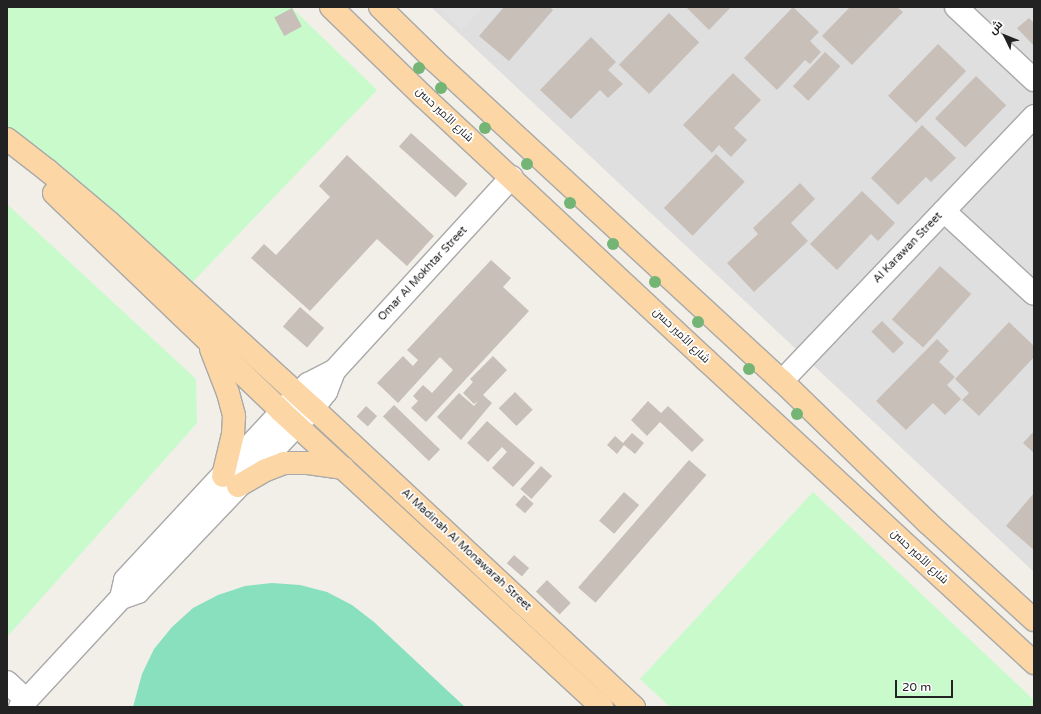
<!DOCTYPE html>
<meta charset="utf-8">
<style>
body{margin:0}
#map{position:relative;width:1041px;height:714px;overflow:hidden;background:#f2efe9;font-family:"Varela Round",Cairo,sans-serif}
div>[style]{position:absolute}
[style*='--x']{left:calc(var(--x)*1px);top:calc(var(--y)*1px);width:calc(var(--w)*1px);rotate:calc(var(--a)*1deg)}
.residential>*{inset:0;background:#e0dfdf}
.park>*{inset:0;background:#c8facc}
.pitch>*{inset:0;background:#88e0be}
.parking>*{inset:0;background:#e2e2e2}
.building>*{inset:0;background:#c7bfb8;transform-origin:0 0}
.roads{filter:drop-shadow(1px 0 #a9a9a9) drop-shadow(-1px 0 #a9a9a9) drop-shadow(0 1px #a9a9a9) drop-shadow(0 -1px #a9a9a9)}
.minor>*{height:22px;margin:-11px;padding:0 11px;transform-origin:11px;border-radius:11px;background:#fff}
.major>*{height:22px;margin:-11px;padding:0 11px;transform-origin:11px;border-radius:11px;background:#fcd6a4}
.trees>*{width:12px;height:12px;margin:-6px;border-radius:50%;background:#74b475}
span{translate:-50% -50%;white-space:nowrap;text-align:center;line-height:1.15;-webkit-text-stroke:3.5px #fff;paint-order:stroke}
.street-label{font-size:11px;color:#222}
.frame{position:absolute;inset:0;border:8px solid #222;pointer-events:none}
.north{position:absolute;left:985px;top:16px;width:40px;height:40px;-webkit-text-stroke:3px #fff;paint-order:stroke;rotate:313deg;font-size:11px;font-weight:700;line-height:16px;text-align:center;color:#222}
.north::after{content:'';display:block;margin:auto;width:14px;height:18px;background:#222;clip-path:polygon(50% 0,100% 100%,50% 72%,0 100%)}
.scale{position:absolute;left:895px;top:680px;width:58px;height:18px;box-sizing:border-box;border:2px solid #222;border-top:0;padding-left:5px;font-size:12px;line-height:14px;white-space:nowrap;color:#222;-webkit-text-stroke:3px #fff;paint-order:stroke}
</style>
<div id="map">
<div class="residential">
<div style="clip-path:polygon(431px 7px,1034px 7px,1034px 572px)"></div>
</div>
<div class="park">
<div style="clip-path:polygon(7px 7px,291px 7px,377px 90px,184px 291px,7px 130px)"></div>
<div style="clip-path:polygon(7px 204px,196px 379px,197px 423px,7px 637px)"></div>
<div style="clip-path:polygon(813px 492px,1034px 700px,1034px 707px,670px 707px,640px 679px)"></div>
</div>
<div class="pitch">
<div style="clip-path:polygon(272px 583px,300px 585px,327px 592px,352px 605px,374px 622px,465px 707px,133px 707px,142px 674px,154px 649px,172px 627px,193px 608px,218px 595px,245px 586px)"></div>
</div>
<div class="parking">
<div style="clip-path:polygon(438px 7px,483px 7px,462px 30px)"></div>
</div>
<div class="building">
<div style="clip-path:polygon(504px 7px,550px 7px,553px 10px,509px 61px,479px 36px)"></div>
<div style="clip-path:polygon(686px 7px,731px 7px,709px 30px)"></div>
<div style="clip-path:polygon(793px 7px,819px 32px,810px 41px,821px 52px,810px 64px,805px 60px,777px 90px,744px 58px)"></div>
<div style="clip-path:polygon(850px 7px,897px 7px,903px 12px,852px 65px,822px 36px)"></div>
<div style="left:292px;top:8px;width:21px;height:20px;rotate:62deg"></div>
<div style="left:669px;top:13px;width:42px;height:72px;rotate:44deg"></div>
<div style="clip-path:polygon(1029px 18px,1034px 23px,1034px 46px,1017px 28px)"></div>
<div style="clip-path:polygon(591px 37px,616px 62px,608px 70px,623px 84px,608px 98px,600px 90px,571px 119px,540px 90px)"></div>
<div style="left:938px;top:44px;width:39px;height:72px;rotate:44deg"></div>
<div style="left:825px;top:52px;width:21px;height:47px;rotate:43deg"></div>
<div style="clip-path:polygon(733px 73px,761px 100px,734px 128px,747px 140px,731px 157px,719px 145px,712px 153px,683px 125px)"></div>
<div style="left:976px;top:76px;width:42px;height:59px;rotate:44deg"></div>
<div style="clip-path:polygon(922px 125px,956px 158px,931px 182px,926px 177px,898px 205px,871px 178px)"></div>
<div style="left:411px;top:133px;width:76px;height:18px;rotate:42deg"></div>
<div style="left:716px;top:154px;width:40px;height:75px;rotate:44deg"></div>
<div style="clip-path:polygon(347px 155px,434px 236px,407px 266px,377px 239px,310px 311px,251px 258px,264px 244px,276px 255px,330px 197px,319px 186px)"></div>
<div style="clip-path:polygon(800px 183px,815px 199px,791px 223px,808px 241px,754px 292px,727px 263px,758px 234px,753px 228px)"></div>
<div style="clip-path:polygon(862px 191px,895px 223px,878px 241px,871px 234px,837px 270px,810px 244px)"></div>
<div style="clip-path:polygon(491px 260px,511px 278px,503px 287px,529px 311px,426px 422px,411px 408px,418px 401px,413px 396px,423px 385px,432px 393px,453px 370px,440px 357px,398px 403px,377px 383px,403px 356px,413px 366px,418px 360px,407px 350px)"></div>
<div style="left:940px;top:266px;width:42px;height:72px;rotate:42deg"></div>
<div style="left:300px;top:307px;width:32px;height:26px;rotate:41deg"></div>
<div style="left:882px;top:321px;width:31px;height:15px;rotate:45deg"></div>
<div style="clip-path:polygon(1009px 322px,1034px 346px,1034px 357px,979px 416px,962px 400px,969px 393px,955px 379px)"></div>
<div style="clip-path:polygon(937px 339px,949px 351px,939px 362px,955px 377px,947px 385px,961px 399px,945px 415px,933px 403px,906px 430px,876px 401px)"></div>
<div style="clip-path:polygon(493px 356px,507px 370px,483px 395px,492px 403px,461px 440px,437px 417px,459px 393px,474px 406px,478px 401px,474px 404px,463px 393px,473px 382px,470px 379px)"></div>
<div style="left:515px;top:392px;width:25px;height:23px;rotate:45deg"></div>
<div style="clip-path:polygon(648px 401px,661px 413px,668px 406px,704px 440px,692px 452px,660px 422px,647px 436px,631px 420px)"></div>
<div style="left:394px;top:405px;width:64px;height:16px;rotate:44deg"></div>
<div style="left:366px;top:406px;width:15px;height:14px;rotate:42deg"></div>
<div style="clip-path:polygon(487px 421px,535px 463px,513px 487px,492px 468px,507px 452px,502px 447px,488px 462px,467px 443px)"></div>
<div style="clip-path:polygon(1034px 431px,1034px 453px,1023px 443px)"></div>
<div style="clip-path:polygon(632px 433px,644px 443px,635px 454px,624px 445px,617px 454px,607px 445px,615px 436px,623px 443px)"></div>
<div style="left:689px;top:460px;width:23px;height:169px;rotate:41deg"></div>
<div style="left:541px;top:466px;width:15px;height:31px;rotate:42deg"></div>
<div style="left:624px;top:492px;width:20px;height:38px;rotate:41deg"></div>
<div style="clip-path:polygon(1034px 493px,1034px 550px,1006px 526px)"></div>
<div style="left:524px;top:495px;width:13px;height:13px;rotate:42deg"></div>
<div style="left:514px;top:555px;width:20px;height:11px;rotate:41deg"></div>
<div style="left:547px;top:580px;width:33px;height:16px;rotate:44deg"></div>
</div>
<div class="roads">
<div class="minor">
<div style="--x:956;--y:7;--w:107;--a:43.1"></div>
<div style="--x:944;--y:211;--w:122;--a:42.7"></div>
<div style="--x:782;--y:381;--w:366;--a:-46.4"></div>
<div style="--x:121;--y:598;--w:18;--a:-77"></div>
<div style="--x:125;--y:580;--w:253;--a:-47.1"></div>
<div style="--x:297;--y:395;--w:16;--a:-45"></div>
<div style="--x:308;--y:384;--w:29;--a:-27"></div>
<div style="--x:7;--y:682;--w:26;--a:43"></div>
<div style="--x:20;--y:707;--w:149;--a:-47.2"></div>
<div style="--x:121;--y:598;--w:18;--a:-19"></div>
<div style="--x:138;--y:592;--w:254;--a:-46.4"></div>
<div style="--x:313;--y:408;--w:21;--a:-51"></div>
<div style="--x:326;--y:392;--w:22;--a:-69"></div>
<div style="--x:334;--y:371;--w:263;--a:-47.5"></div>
</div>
<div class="major">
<div style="--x:331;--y:7;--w:129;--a:44.1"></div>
<div style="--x:424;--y:97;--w:386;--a:43"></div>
<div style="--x:706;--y:360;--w:447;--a:42.7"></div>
<div style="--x:380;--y:7;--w:77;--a:44.5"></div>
<div style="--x:435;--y:61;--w:472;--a:42.7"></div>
<div style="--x:782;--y:381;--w:202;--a:44.2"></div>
<div style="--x:927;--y:522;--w:145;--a:42.5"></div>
<div style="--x:7;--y:139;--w:51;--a:37.8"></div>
<div style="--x:47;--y:170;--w:81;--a:40"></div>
<div style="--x:109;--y:222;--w:276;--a:42.4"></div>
<div style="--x:313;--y:408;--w:439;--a:43"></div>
<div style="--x:54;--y:193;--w:315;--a:43.8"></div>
<div style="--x:281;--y:411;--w:437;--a:42.7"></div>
<div style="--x:211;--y:349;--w:47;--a:68.9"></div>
<div style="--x:228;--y:393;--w:24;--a:75"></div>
<div style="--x:234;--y:416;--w:18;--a:93"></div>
<div style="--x:233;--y:434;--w:43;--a:103.4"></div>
<div style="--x:238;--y:486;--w:32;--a:-30"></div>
<div style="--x:266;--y:470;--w:19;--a:-21"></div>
<div style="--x:284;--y:463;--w:24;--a:0"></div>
<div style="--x:308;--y:463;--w:36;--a:8"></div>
</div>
</div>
<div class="trees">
<div style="left:419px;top:68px"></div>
<div style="left:441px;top:88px"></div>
<div style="left:485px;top:128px"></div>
<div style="left:527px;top:164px"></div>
<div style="left:570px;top:203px"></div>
<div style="left:613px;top:244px"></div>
<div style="left:655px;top:282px"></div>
<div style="left:698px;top:322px"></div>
<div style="left:749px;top:369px"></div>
<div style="left:797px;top:414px"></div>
</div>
<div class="street-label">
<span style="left:444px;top:115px;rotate:43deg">شارع الأمير حسن</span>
<span style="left:908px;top:248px;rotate:-46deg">Al Karawan Street</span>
<span style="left:423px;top:274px;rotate:-47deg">Omar Al Mokhtar Street</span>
<span style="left:681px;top:336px;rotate:44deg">شارع الأمير حسن</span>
<span style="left:466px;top:550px;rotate:43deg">Al Madinah Al Monawarah Street</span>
<span style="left:919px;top:557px;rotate:43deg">شارع الأمير حسن</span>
</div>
<div class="frame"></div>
<div class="north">ش</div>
<div class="scale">20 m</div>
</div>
